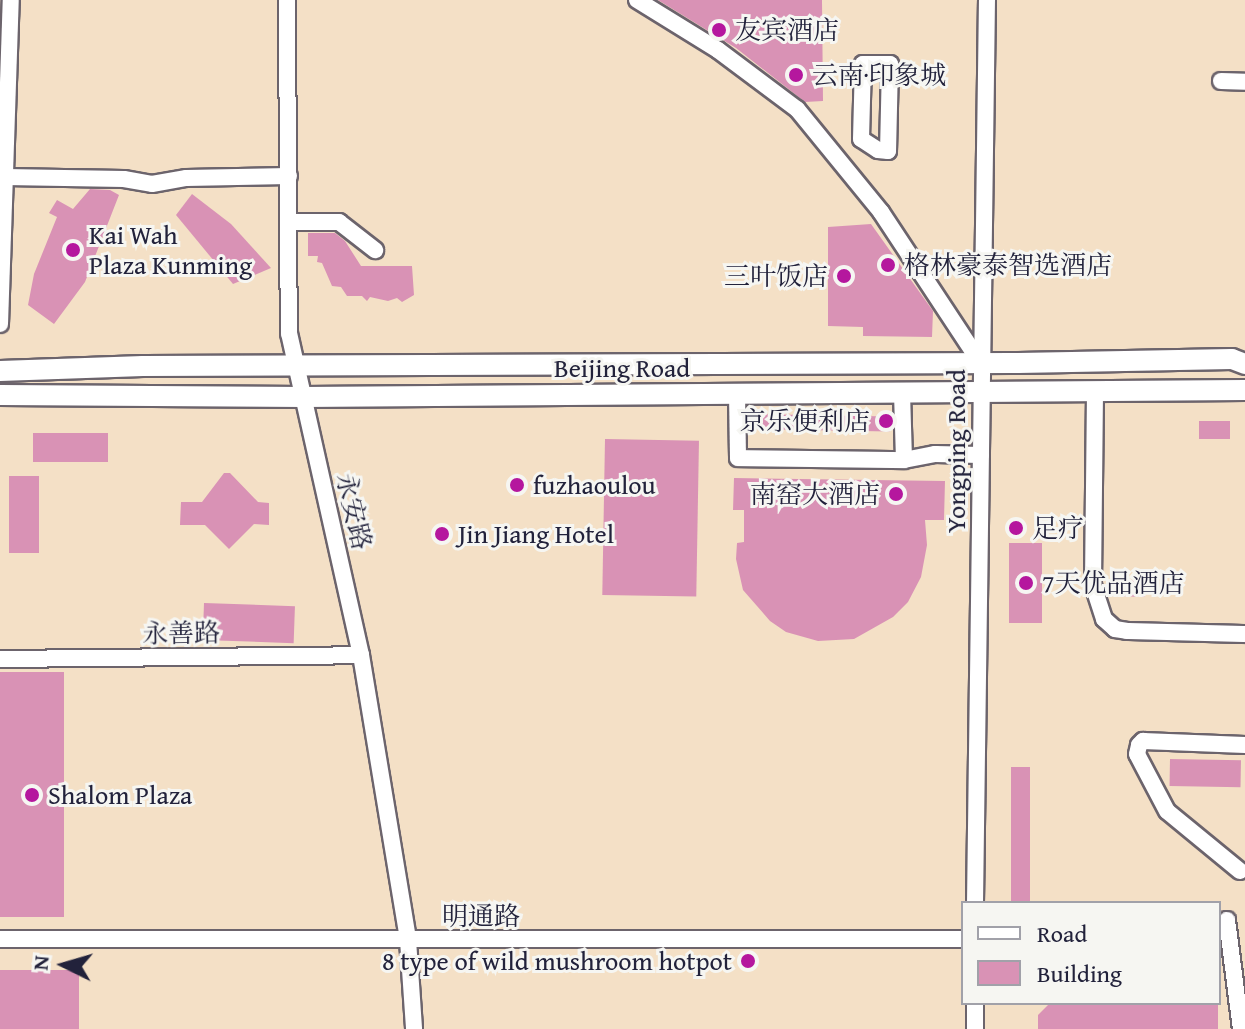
<!DOCTYPE html>
<meta charset="utf-8">
<style>
body{margin:0}
#map{position:relative;width:1245px;height:1029px;overflow:hidden;background:#f4e0c6;font-family:"Gentium Book Plus","Noto Serif SC",serif}
div>[style]{position:absolute}
[style*='--x']{left:calc(var(--x)*1px);top:calc(var(--y)*1px);width:calc(var(--w)*1px);rotate:calc(var(--a)*1deg)}
.building>*{inset:0;background:#d992b5;transform-origin:0 0}
.roads{filter:drop-shadow(2px 0 #6c646c) drop-shadow(-2px 0 #6c646c) drop-shadow(0 2px #6c646c) drop-shadow(0 -2px #6c646c)}
.minor>*{height:16px;margin:-8px;padding:0 8px;transform-origin:8px;border-radius:8px;background:#fff}
.major>*{height:20px;margin:-10px;padding:0 10px;transform-origin:10px;border-radius:10px;background:#fff}
.dots>*{width:22px;height:22px;translate:-50% -50%;box-sizing:border-box;border:4px solid #f6f6f2;border-radius:50%}
span{translate:-50% -50%;white-space:nowrap;text-align:center;line-height:1.15;-webkit-text-stroke:6px #f6f6f2;paint-order:stroke}
.poi-label{font-size:26px;color:#22223b}
.left{translate:0 -50%;text-align:left}
.right{translate:-100% -50%;text-align:right}
.street-label{font-size:26px;color:#22223b}
.legend{position:absolute;left:961px;top:901px;width:260px;height:104px;box-sizing:border-box;background:#f6f6f2;border:2px solid #a1a1a9;margin:0;padding:10px 14px;list-style:none;font-size:24px;color:#22223b}
.legend li{display:flex;align-items:center;gap:16px;height:40px}
.legend b{width:40px;border:2px solid #a1a1a9}
.north{position:absolute;left:24px;top:925px;width:80px;height:80px;-webkit-text-stroke:6px #f6f6f2;paint-order:stroke;rotate:275deg;font-size:22px;font-weight:700;line-height:32px;text-align:center;color:#22223b}
.north::after{content:'';display:block;margin:auto;width:28px;height:36px;background:#22223b;clip-path:polygon(50% 0,100% 100%,50% 72%,0 100%)}
</style>
<div id="map">
<div class="building">
<div style="clip-path:polygon(658px 0,822px 0,823px 101px,805px 102px,736px 48px)"></div>
<div style="clip-path:polygon(90px 189px,110px 190px,119px 195px,85px 282px,54px 324px,28px 305px,34px 274px,57px 217px,49px 213px,57px 200px,73px 209px)"></div>
<div style="clip-path:polygon(192px 194px,231px 224px,271px 268px,233px 284px,176px 215px)"></div>
<div style="clip-path:polygon(871px 224px,933px 311px,932px 337px,863px 336px,863px 327px,828px 326px,828px 227px)"></div>
<div style="clip-path:polygon(308px 233px,335px 233px,345px 241px,361px 266px,412px 266px,414px 295px,402px 302px,397px 298px,388px 301px,370px 297px,367px 301px,362px 296px,347px 296px,341px 287px,332px 286px,322px 263px,317px 262px,318px 256px,308px 256px)"></div>
<div style="left:751px;top:414px;width:139px;height:15px;rotate:1deg"></div>
<div style="left:1199px;top:421px;width:31px;height:18px"></div>
<div style="left:33px;top:433px;width:75px;height:29px"></div>
<div style="left:605px;top:439px;width:94px;height:156px;rotate:1deg"></div>
<div style="clip-path:polygon(224px 473px,230px 473px,258px 502px,269px 503px,269px 525px,254px 524px,229px 549px,205px 525px,180px 525px,181px 502px,202px 502px)"></div>
<div style="left:9px;top:476px;width:30px;height:77px"></div>
<div style="clip-path:polygon(734px 478px,945px 481px,944px 520px,925px 520px,927px 545px,921px 577px,908px 602px,893px 617px,854px 639px,818px 641px,786px 632px,770px 621px,743px 590px,736px 559px,737px 543px,744px 542px,744px 510px,733px 510px)"></div>
<div style="left:1009px;top:543px;width:33px;height:80px"></div>
<div style="left:1115px;top:580px;width:30px;height:16px;rotate:2deg"></div>
<div style="left:204px;top:603px;width:91px;height:37px;rotate:2deg"></div>
<div style="left:0;top:672px;width:64px;height:245px"></div>
<div style="left:1170px;top:759px;width:71px;height:27px;rotate:1deg"></div>
<div style="left:1011px;top:767px;width:19px;height:136px"></div>
<div style="left:0;top:970px;width:79px;height:59px"></div>
<div style="clip-path:polygon(1050px 1003px,1218px 1003px,1218px 1029px,1038px 1029px,1038px 1015px)"></div>
</div>
<div class="roads">
<div class="minor">
<div style="--x:287;--y:0;--w:333;--a:89.7"></div>
<div style="--x:289;--y:333;--w:330;--a:77.4"></div>
<div style="--x:361;--y:655;--w:289;--a:80.6"></div>
<div style="--x:408;--y:940;--w:89;--a:86.1"></div>
<div style="--x:637;--y:0;--w:95;--a:31.7"></div>
<div style="--x:718;--y:50;--w:99;--a:36.8"></div>
<div style="--x:797;--y:109;--w:133;--a:50.8"></div>
<div style="--x:881;--y:212;--w:180;--a:56.6"></div>
<div style="--x:863;--y:64;--w:27;--a:0"></div>
<div style="--x:890;--y:64;--w:87;--a:91.3"></div>
<div style="--x:888;--y:151;--w:10;--a:-174"></div>
<div style="--x:878;--y:150;--w:20;--a:-147"></div>
<div style="--x:861;--y:139;--w:75;--a:-88.5"></div>
<div style="--x:1221;--y:81;--w:24;--a:2"></div>
<div style="--x:5;--y:177;--w:119;--a:1"></div>
<div style="--x:124;--y:179;--w:28;--a:10"></div>
<div style="--x:152;--y:184;--w:35;--a:-10"></div>
<div style="--x:186;--y:178;--w:103;--a:-1.1"></div>
<div style="--x:288;--y:222;--w:51;--a:0"></div>
<div style="--x:339;--y:222;--w:46;--a:37.9"></div>
<div style="--x:0;--y:324;--w:324;--a:-88.1"></div>
<div style="--x:1095;--y:392;--w:193;--a:90.6"></div>
<div style="--x:1093;--y:585;--w:36;--a:72"></div>
<div style="--x:1104;--y:619;--w:15;--a:42"></div>
<div style="--x:1115;--y:629;--w:12;--a:9"></div>
<div style="--x:1127;--y:631;--w:118;--a:1.5"></div>
<div style="--x:737;--y:393;--w:65;--a:89.1"></div>
<div style="--x:738;--y:458;--w:166;--a:0.7"></div>
<div style="--x:904;--y:460;--w:68;--a:-91.7"></div>
<div style="--x:904;--y:460;--w:32;--a:-11"></div>
<div style="--x:935;--y:454;--w:46;--a:1.2"></div>
<div style="--x:0;--y:659;--w:361;--a:-0.6"></div>
<div style="--x:1240;--y:871;--w:94;--a:-140.6"></div>
<div style="--x:1167;--y:811;--w:64;--a:-117.8"></div>
<div style="--x:1137;--y:754;--w:9;--a:-77"></div>
<div style="--x:1139;--y:745;--w:6;--a:-45"></div>
<div style="--x:1143;--y:741;--w:102;--a:2.2"></div>
<div style="--x:975;--y:903;--w:903;--a:-89.24"></div>
<div style="--x:1227;--y:920;--w:110;--a:82.7"></div>
<div style="--x:0;--y:939;--w:963;--a:0"></div>
<div style="--x:975;--y:1003;--w:26;--a:90"></div>
</div>
<div class="major">
<div style="--x:0;--y:371;--w:143;--a:-2"></div>
<div style="--x:143;--y:366;--w:875;--a:-0.2"></div>
<div style="--x:1018;--y:363;--w:214;--a:-1.1"></div>
<div style="--x:1232;--y:359;--w:14;--a:21"></div>
<div style="--x:0;--y:395;--w:304;--a:0.4"></div>
<div style="--x:304;--y:397;--w:941;--a:-0.43"></div>
</div>
</div>
<div class="dots">
<div style="left:719px;top:30px;background:#b5179e"></div>
<div style="left:796px;top:75px;background:#b5179e"></div>
<div style="left:73px;top:250px;background:#b5179e"></div>
<div style="left:888px;top:265px;background:#b5179e"></div>
<div style="left:844px;top:276px;background:#b5179e"></div>
<div style="left:886px;top:421px;background:#b5179e"></div>
<div style="left:517px;top:485px;background:#b5179e"></div>
<div style="left:896px;top:494px;background:#b5179e"></div>
<div style="left:1016px;top:528px;background:#b5179e"></div>
<div style="left:442px;top:534px;background:#b5179e"></div>
<div style="left:1026px;top:583px;background:#b5179e"></div>
<div style="left:32px;top:795px;background:#b5179e"></div>
<div style="left:748px;top:961px;background:#b5179e"></div>
</div>
<div class="poi-label">
<span class="left" style="left:735px;top:30px">友宾酒店</span>
<span class="left" style="left:812px;top:75px">云南·印象城</span>
<span class="left" style="left:89px;top:250px">Kai Wah<br>Plaza Kunming</span>
<span class="left" style="left:904px;top:265px">格林豪泰智选酒店</span>
<span class="right" style="left:828px;top:276px">三叶饭店</span>
<span class="right" style="left:870px;top:421px">京乐便利店</span>
<span class="left" style="left:533px;top:485px">fuzhaoulou</span>
<span class="right" style="left:880px;top:494px">南窑大酒店</span>
<span class="left" style="left:1032px;top:528px">足疗</span>
<span class="left" style="left:458px;top:534px">Jin Jiang Hotel</span>
<span class="left" style="left:1042px;top:583px">7天优品酒店</span>
<span class="left" style="left:48px;top:795px">Shalom Plaza</span>
<span class="right" style="left:732px;top:961px">8 type of wild mushroom hotpot</span>
</div>
<div class="street-label">
<span style="left:622px;top:368px">Beijing Road</span>
<span style="left:956px;top:451px;rotate:-90deg">Yongping Road</span>
<span style="left:354px;top:511px;rotate:77deg">永安路</span>
<span style="left:181px;top:633px;rotate:-1deg">永善路</span>
<span style="left:481px;top:916px">明通路</span>
</div>
<ul class="legend">
<li><b style="height:10px;background:#fff"></b>Road</li>
<li><b style="height:22px;background:#d992b5"></b>Building</li>
</ul>
<div class="north">N</div>
</div>
